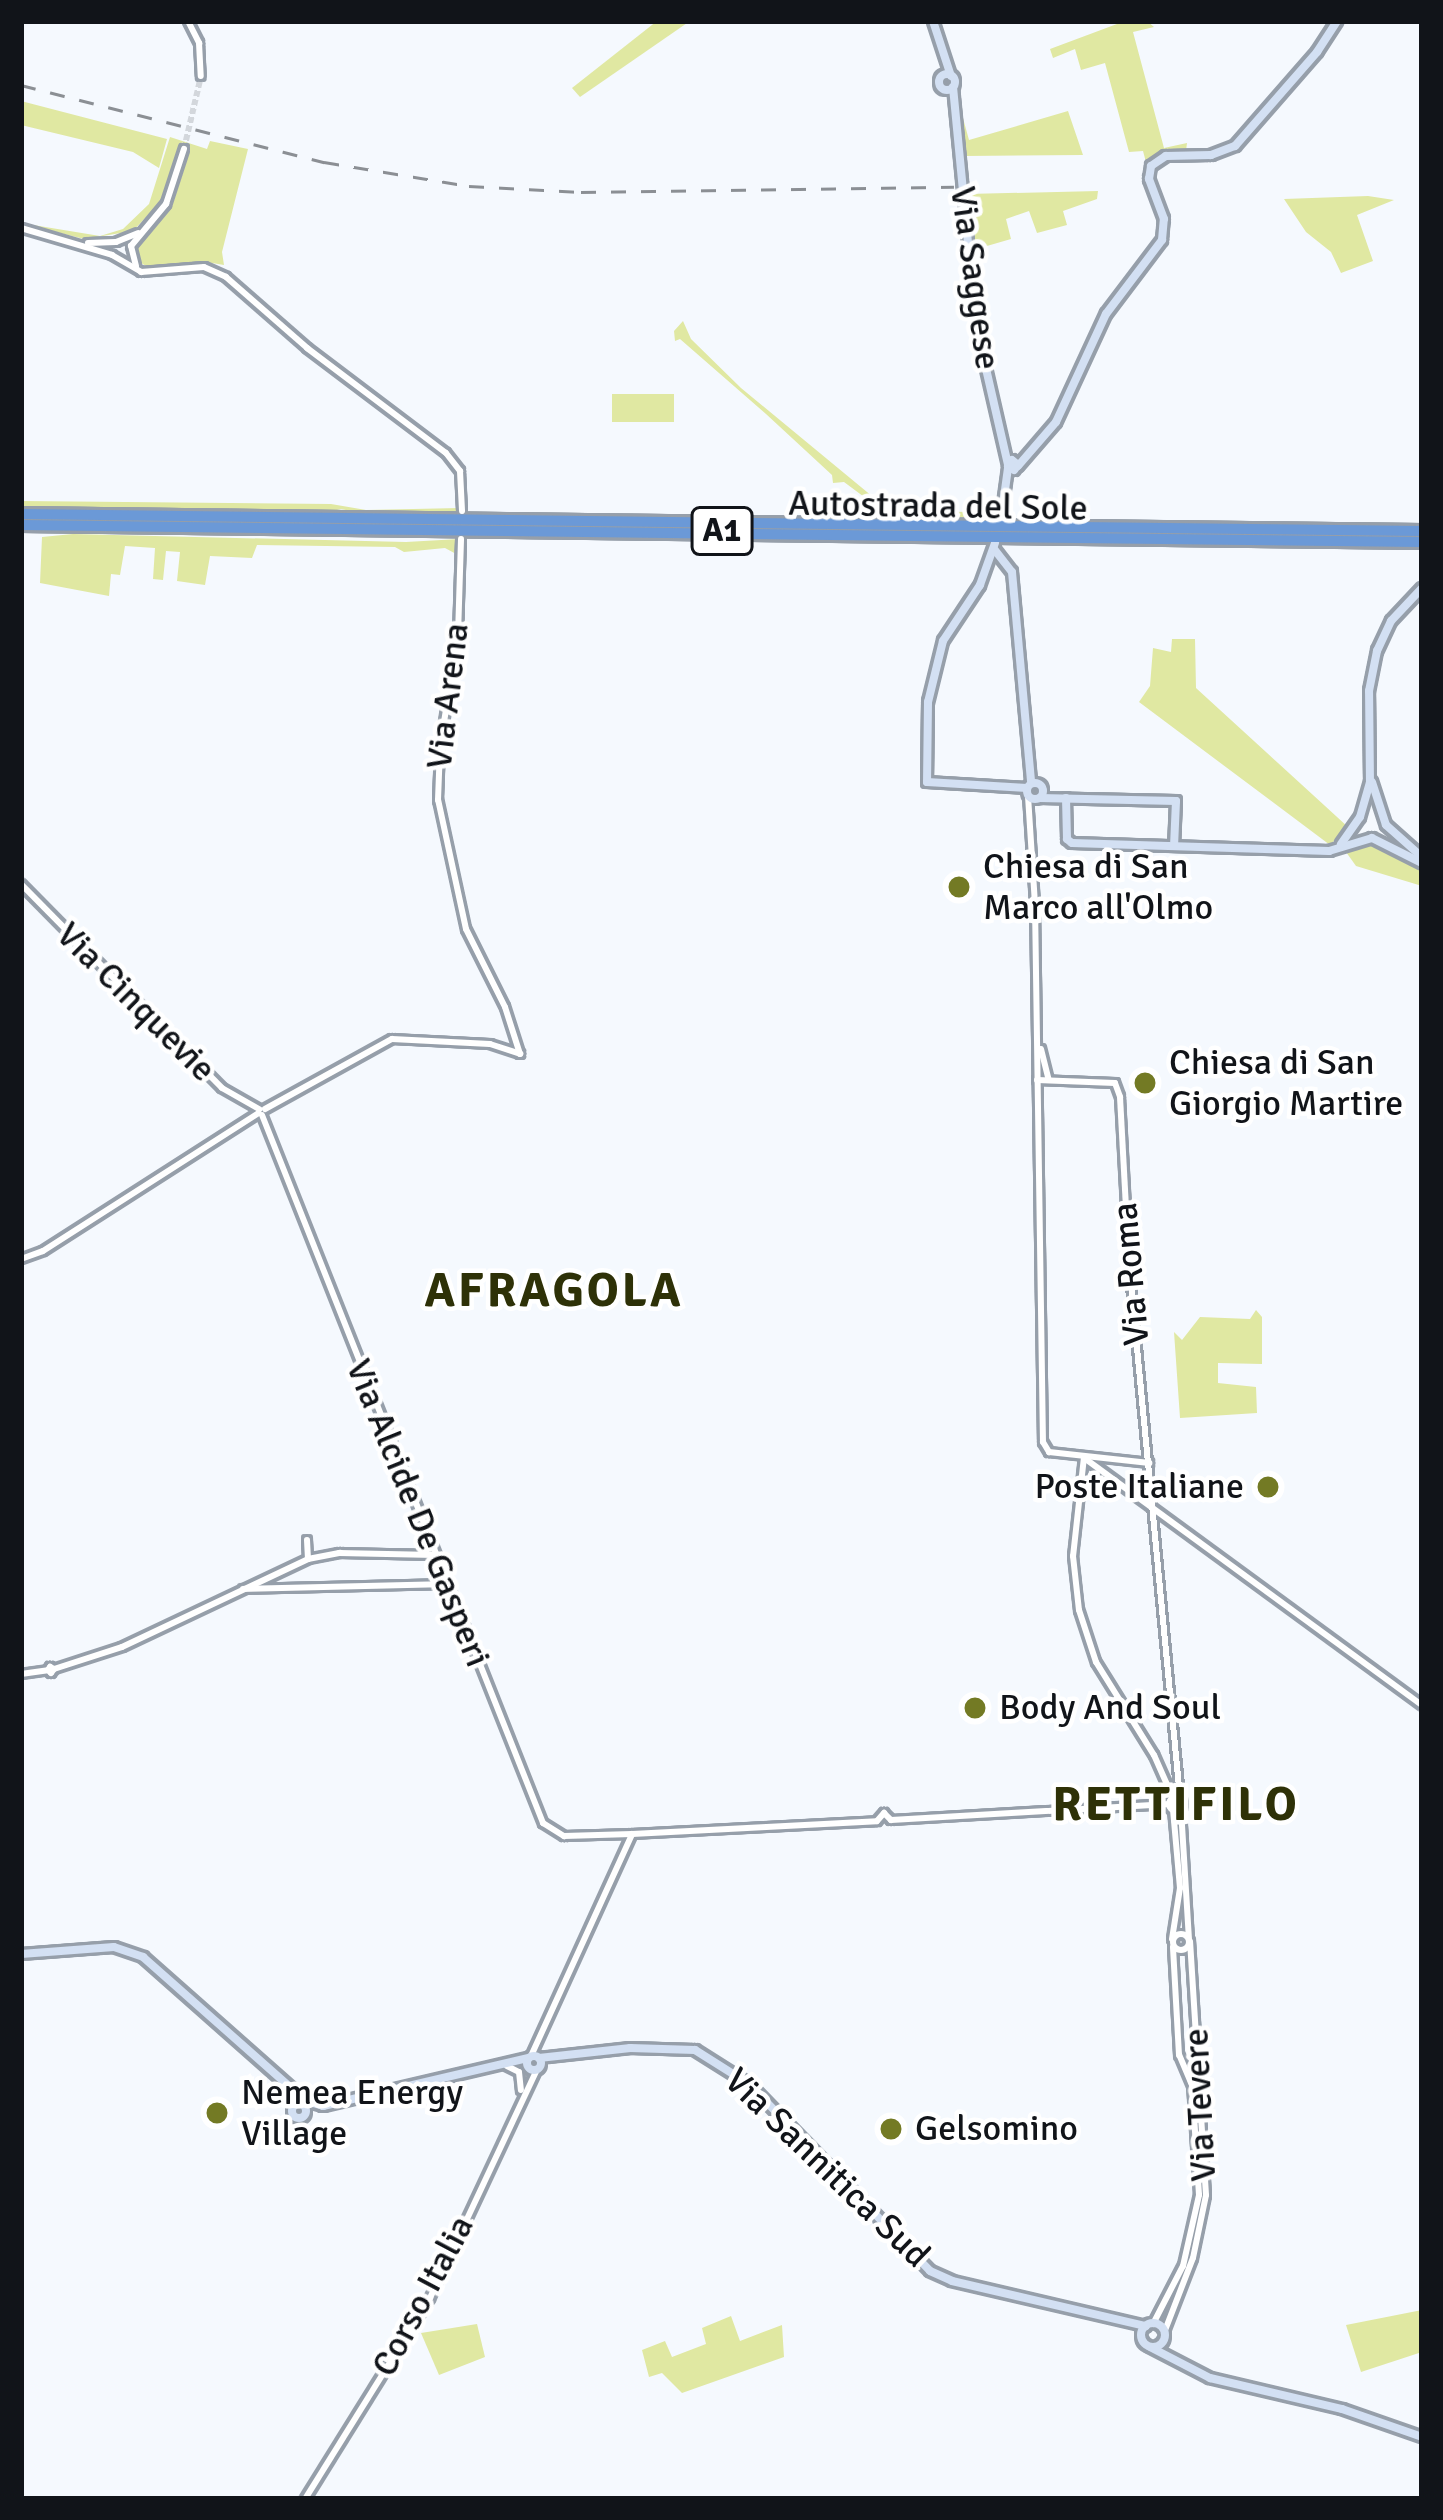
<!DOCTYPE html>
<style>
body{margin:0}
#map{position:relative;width:1443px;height:2520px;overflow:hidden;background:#f5f9fe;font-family:Signika,sans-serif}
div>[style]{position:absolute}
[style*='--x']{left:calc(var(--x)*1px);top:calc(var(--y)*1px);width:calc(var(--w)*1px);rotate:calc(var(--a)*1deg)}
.green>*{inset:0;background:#e0e8a2;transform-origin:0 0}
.tertiary-tunnel>*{height:6px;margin-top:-3px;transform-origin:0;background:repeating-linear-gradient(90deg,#d3d7dc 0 6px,transparent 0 9px)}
.roads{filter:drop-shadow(3px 0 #969faa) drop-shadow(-3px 0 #969faa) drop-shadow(0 3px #969faa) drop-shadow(0 -3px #969faa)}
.tertiary>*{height:6px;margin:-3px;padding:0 3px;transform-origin:3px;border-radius:3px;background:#fff}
.tertiary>.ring{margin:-3px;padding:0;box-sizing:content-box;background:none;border:6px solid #fff;border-radius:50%}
.secondary>*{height:8px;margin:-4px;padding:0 4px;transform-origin:4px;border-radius:4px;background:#d3e0f3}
.secondary>.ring{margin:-4px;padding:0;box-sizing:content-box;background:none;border:8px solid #d3e0f3;border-radius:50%}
.motorway>*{height:10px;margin:-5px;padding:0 5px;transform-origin:5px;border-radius:5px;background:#6b99d7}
.rail>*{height:3px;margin-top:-1.5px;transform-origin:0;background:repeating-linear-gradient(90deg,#8b8f94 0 15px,transparent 0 30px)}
.dots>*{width:33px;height:33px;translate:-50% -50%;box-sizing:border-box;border:6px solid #fff;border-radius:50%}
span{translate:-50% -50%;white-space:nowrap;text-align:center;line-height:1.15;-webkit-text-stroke:9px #fff;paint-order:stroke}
.shield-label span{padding:3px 9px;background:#fff;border:3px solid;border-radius:9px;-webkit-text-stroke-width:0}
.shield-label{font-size:33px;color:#111419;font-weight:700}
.street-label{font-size:36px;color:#111419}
.poi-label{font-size:36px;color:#111419}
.left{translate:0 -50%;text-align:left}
.right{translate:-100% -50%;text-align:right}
.district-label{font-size:48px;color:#2e3107;font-weight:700;letter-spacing:3px}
.frame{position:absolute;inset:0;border:24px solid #111419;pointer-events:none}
</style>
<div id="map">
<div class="green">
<div style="clip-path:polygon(657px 21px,690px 21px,580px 97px,572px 88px)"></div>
<div style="clip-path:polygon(1125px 21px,1147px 21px,1154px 27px,1133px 32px,1164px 148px,1187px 143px,1186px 151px,1160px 153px,1147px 166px,1143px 151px,1129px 152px,1105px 63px,1081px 70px,1075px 49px,1053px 58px,1050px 49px)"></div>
<div style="clip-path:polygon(955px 89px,969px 140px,1068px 111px,1083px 155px,964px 156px)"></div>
<div style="clip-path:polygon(21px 101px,167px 139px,159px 168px,133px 152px,21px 125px)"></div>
<div style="clip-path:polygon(170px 137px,207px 149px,210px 141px,248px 149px,222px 252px,224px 265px,200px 261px,154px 270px,135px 260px,133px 248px,174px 200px,190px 150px,179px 146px,161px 201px,133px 231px,84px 239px,21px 223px,100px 236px,123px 229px,149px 204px)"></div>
<div style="clip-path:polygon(1098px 191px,1097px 199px,1063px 211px,1067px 225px,1037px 233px,1029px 211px,1006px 219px,1011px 239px,980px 248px,972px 241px,967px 194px)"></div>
<div style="clip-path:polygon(1368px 196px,1394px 200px,1357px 215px,1373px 261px,1341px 273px,1331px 252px,1306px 232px,1284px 199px)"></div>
<div style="clip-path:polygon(683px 321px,691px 339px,741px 388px,890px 511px,973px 512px,990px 513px,991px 518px,832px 514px,829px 509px,883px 511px,844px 482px,833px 483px,832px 475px,766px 414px,680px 339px,675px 341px,674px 331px)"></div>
<div style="left:674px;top:394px;width:28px;height:62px;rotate:90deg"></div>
<div style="clip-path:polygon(21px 501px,331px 504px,366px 510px,460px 508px,460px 514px,365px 514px,341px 509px,321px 514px,21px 508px)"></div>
<div style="clip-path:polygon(73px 534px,406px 542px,459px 539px,458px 555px,445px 548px,404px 552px,395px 547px,257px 545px,252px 558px,210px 556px,205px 585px,177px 581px,180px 552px,166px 551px,163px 580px,153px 579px,155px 548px,125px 546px,120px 575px,111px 574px,109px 596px,40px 583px,42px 537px)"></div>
<div style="clip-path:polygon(1172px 639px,1195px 639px,1196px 688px,1348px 827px,1330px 845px,1139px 702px,1150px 686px,1153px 648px,1171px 652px)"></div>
<div style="clip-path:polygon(1365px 843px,1422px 867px,1422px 886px,1356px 866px,1346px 852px)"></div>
<div style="clip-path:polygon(1256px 1310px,1262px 1317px,1262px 1364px,1218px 1363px,1218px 1383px,1256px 1387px,1257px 1413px,1180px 1418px,1174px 1332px,1182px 1340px,1200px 1317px,1250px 1319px)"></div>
<div style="clip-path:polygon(1422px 2310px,1422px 2352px,1361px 2372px,1346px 2325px)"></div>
<div style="clip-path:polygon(731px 2316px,740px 2341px,782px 2325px,784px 2357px,682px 2393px,662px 2373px,649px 2377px,642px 2350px,665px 2341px,672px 2357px,706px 2344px,702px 2328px)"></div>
<div style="clip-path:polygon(477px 2324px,485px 2357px,439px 2375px,421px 2333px)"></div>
</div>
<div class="tertiary-tunnel">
<div style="--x:184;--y:149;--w:75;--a:-76.9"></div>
</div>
<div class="roads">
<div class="tertiary">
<div style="--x:188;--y:21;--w:25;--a:63"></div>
<div style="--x:199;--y:43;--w:33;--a:87"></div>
<div style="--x:21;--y:228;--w:95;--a:16.5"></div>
<div style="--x:112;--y:255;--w:34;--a:30"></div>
<div style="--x:141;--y:272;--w:63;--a:-4.5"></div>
<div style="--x:204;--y:267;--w:24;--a:24"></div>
<div style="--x:226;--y:277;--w:108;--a:41.2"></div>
<div style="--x:307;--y:348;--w:174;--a:37.1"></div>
<div style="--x:446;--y:453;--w:23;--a:52"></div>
<div style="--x:460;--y:471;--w:40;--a:87.1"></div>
<div style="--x:88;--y:243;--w:28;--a:-2"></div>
<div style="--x:116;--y:242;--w:24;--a:-22"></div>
<div style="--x:136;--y:266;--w:21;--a:-104"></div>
<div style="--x:131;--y:246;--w:55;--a:-50.2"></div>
<div style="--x:166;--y:204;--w:58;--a:-71.9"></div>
<div style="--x:1028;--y:796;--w:109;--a:86.3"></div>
<div style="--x:1035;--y:905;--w:537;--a:89.15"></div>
<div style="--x:1043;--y:1442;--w:12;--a:59"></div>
<div style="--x:1049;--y:1452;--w:101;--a:6.3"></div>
<div style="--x:21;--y:884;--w:286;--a:45.4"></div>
<div style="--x:222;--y:1088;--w:43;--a:29.6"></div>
<div style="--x:1041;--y:1049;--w:32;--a:76"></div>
<div style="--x:1037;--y:1080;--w:78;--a:2.2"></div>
<div style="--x:1115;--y:1083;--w:15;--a:70"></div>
<div style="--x:1120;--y:1097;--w:167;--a:86.9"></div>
<div style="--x:1129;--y:1264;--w:536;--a:84.54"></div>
<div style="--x:265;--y:1109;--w:145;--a:-28.9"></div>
<div style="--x:392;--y:1039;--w:98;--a:2.9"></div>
<div style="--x:490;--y:1044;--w:32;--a:18"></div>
<div style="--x:520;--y:1054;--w:49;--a:-107.7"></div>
<div style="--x:505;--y:1007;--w:87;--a:-116.6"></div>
<div style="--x:466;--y:929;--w:132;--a:-102.2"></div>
<div style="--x:438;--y:800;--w:53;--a:-87.8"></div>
<div style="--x:440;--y:747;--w:113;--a:-80.9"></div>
<div style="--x:458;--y:635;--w:96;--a:-88.2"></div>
<div style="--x:262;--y:1115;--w:762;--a:68.35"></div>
<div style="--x:543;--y:1823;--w:25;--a:32"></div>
<div style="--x:564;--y:1836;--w:68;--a:-1.7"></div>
<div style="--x:632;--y:1834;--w:245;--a:-3"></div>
<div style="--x:877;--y:1821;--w:11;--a:-49"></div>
<div style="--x:884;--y:1813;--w:10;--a:45"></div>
<div style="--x:891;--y:1820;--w:279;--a:-3.3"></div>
<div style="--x:21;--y:1259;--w:23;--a:-20"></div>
<div style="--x:43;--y:1251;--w:256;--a:-32.6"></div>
<div style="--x:1084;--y:1457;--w:100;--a:96.3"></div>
<div style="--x:1073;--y:1556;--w:54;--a:83.7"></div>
<div style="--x:1079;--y:1610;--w:55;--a:71.9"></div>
<div style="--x:1096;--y:1662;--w:110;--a:58.1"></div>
<div style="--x:1154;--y:1755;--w:47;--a:66.2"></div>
<div style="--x:1087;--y:1460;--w:415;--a:36.2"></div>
<div style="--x:307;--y:1540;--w:19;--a:87"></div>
<div style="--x:339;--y:1553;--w:96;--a:1.2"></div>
<div style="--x:243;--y:1589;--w:203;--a:-1.4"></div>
<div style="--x:50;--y:1667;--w:4;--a:27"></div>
<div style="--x:54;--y:1669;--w:5;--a:127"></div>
<div style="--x:51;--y:1673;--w:4;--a:-135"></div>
<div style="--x:48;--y:1670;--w:4;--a:-56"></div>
<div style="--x:54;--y:1669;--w:71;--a:-17.9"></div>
<div style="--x:122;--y:1647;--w:206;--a:-25.3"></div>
<div style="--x:308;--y:1559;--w:33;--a:-11"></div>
<div style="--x:21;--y:1674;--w:27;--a:-8"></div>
<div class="ring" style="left:1169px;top:1797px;width:8px;height:8px"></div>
<div style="--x:1181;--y:1809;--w:130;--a:86.5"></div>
<div class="ring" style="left:1173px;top:1934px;width:10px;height:10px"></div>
<div style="--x:1172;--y:1939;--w:52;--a:-81.1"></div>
<div style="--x:1180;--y:1888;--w:78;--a:-95.1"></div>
<div style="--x:531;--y:2056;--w:244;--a:-65.5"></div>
<div style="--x:507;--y:2066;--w:13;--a:27"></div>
<div style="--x:519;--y:2072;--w:18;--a:84"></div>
<div style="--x:1153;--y:2324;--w:65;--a:-62.7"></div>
<div style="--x:1183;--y:2266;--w:73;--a:-77.3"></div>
<div style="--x:1199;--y:2195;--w:110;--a:-93.6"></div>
<div style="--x:1192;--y:2085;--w:33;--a:-113"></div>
<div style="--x:1179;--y:2055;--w:108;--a:-93.2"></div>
<div style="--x:1164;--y:2333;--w:80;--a:-68.9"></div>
<div style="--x:1193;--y:2258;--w:64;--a:-78.3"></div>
<div style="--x:1206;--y:2195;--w:254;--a:-93.6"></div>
<div style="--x:305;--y:2499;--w:237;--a:-58.1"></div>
<div style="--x:430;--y:2298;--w:252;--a:-64.9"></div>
</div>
<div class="secondary">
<div style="--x:933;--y:21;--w:58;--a:71.9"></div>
<div class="ring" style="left:939px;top:74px;width:8px;height:8px"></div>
<div style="--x:953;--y:87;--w:239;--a:84.5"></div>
<div style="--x:976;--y:325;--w:144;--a:77.1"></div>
<div style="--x:1012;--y:460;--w:8;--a:40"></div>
<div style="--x:1018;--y:465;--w:6;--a:129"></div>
<div style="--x:1014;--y:470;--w:7;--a:-146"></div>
<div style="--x:1008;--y:466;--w:7;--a:-56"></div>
<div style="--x:1018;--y:466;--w:58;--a:-49.2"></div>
<div style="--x:1056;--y:422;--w:119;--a:-65.2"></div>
<div style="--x:1106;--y:314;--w:93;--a:-52.9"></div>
<div style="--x:1162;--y:240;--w:21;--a:-85"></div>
<div style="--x:1164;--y:219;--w:43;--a:-110.6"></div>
<div style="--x:1149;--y:179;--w:13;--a:-81"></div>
<div style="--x:1151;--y:166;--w:18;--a:-34"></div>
<div style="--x:1166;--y:156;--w:45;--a:-1.3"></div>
<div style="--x:1211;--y:155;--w:26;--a:-21"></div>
<div style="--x:1235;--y:146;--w:125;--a:-48.9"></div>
<div style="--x:1317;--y:52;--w:37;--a:-57"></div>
<div style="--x:1001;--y:519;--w:51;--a:-82.2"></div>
<div style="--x:995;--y:543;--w:45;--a:109.7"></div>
<div style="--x:980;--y:585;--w:67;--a:123.5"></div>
<div style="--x:943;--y:641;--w:63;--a:103.8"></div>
<div style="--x:928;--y:702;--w:80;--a:90.7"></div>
<div style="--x:927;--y:782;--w:100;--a:3.4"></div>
<div style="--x:994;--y:549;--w:29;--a:52"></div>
<div style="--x:1012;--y:572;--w:211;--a:84.8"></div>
<div style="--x:1372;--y:782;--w:45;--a:72"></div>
<div style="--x:1386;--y:825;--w:48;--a:41.6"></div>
<div class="ring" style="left:1027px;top:783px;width:8px;height:8px"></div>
<div style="--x:1040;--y:798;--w:136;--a:1.3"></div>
<div style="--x:1176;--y:801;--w:45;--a:92.5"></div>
<div style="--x:1066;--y:798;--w:41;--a:88.6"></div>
<div style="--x:1067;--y:839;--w:6;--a:39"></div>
<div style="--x:1072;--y:843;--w:257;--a:1.8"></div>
<div style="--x:1329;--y:851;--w:45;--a:-16.8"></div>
<div style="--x:1372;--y:838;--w:56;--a:26.6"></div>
<div style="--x:1341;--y:844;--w:33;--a:-55"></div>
<div style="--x:1360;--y:817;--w:35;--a:-74"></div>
<div style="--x:1370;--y:783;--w:92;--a:-90.6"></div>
<div style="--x:1369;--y:691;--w:41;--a:-78.7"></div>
<div style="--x:1377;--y:651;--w:33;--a:-65"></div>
<div style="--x:1391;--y:621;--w:45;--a:-46.8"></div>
<div style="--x:21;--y:1954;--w:93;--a:-4.3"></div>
<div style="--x:114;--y:1947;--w:31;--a:19"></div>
<div style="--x:143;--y:1957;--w:217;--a:41.5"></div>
<div style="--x:306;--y:2101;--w:18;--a:16"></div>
<div style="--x:323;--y:2106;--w:211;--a:-13.2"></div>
<div class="ring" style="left:527px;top:2056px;width:6px;height:6px"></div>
<div style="--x:539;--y:2058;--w:92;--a:-6.3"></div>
<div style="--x:630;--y:2048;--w:65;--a:1.8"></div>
<div style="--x:695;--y:2050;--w:64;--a:32.2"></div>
<div style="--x:749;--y:2084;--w:260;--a:45.9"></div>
<div style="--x:930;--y:2271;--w:24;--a:24"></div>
<div style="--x:952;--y:2281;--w:199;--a:13.1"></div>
<div class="ring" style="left:292px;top:2104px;width:6px;height:6px"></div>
<div class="ring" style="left:1141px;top:2323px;width:16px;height:16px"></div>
<div style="--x:1150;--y:2347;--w:68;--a:27.3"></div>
<div style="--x:1210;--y:2378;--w:136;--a:13.2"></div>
<div style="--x:1342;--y:2409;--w:85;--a:19.3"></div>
</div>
<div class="motorway">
<div style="--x:21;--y:514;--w:1401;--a:0.7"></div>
<div style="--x:21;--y:525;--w:1401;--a:0.7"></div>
</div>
</div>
<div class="rail">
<div style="--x:21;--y:85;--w:313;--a:14.3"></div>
<div style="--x:324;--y:162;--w:147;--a:9.4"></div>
<div style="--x:469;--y:186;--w:112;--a:3.1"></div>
<div style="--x:581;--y:192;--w:373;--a:-0.8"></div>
</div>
<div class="dots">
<div style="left:959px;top:887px;background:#737a24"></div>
<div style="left:1145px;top:1083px;background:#737a24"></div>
<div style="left:1268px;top:1487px;background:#737a24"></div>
<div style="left:975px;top:1708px;background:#737a24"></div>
<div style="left:217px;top:2113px;background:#737a24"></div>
<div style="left:891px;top:2129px;background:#737a24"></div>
</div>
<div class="shield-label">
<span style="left:722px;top:531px">A1</span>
</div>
<div class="street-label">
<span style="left:975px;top:278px;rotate:82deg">Via Saggese</span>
<span style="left:938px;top:506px;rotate:1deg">Autostrada del Sole</span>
<span style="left:448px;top:696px;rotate:-83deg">Via Arena</span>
<span style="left:136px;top:1002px;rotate:45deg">Via Cinquevie</span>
<span style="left:1131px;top:1274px;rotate:-95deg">Via Roma</span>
<span style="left:418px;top:1513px;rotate:68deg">Via Alcide De Gasperi</span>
<span style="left:1200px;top:2105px;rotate:-93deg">Via Tevere</span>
<span style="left:827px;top:2168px;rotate:44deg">Via Sannitica Sud</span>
<span style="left:423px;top:2296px;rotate:-62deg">Corso Italia</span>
</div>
<div class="poi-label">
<span class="left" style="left:983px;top:887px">Chiesa di San<br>Marco all'Olmo</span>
<span class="left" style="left:1169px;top:1083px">Chiesa di San<br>Giorgio Martire</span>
<span class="right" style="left:1244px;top:1487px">Poste Italiane</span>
<span class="left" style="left:999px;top:1708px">Body And Soul</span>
<span class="left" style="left:241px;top:2113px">Nemea Energy<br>Village</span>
<span class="left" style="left:915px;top:2129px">Gelsomino</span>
</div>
<div class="district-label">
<span style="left:554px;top:1291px">AFRAGOLA</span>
<span style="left:1176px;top:1805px">RETTIFILO</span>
</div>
<div class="frame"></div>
</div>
